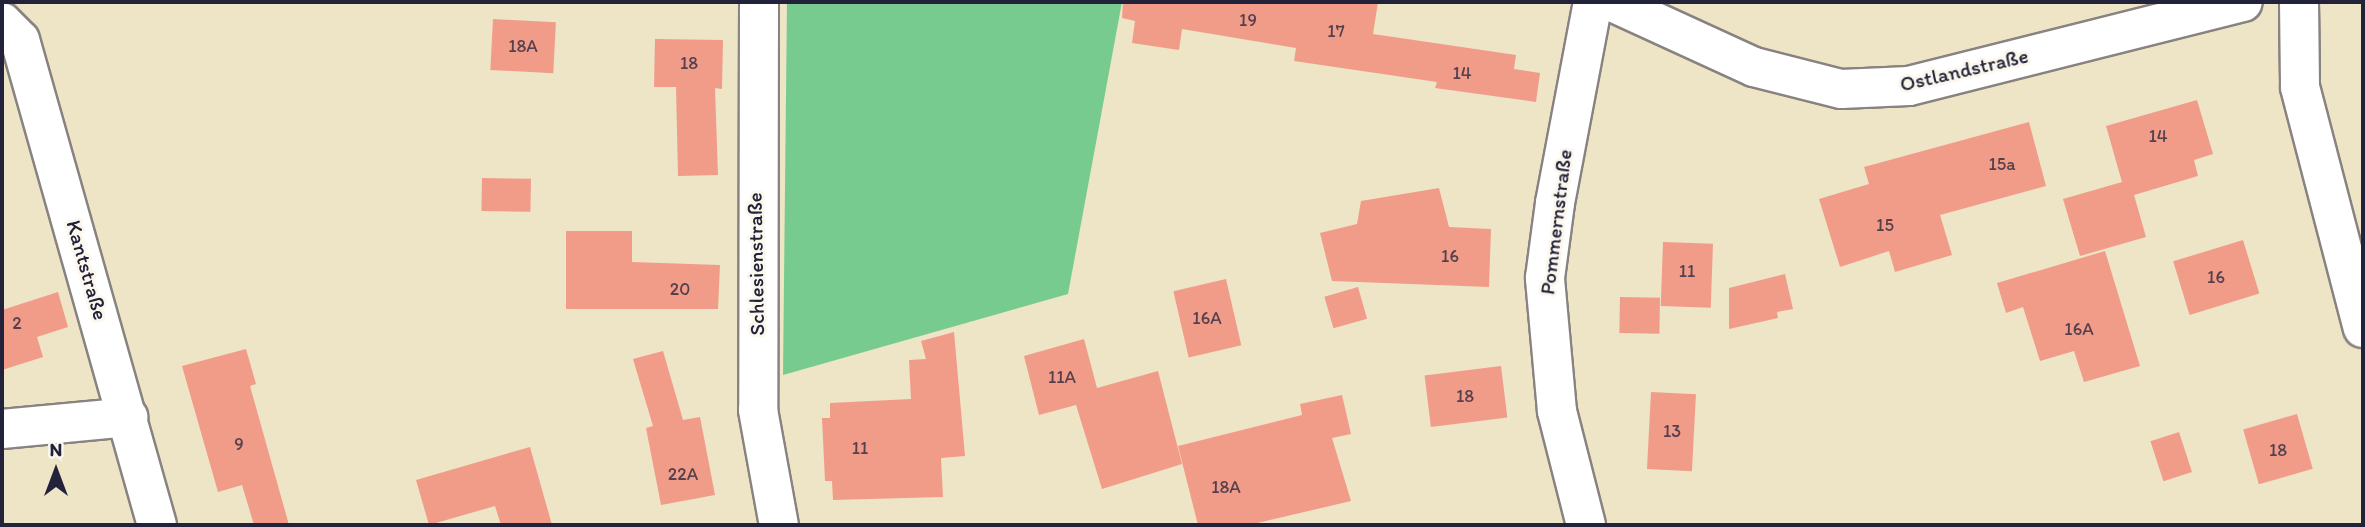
<!DOCTYPE html>
<meta charset="utf-8">
<style>
body{margin:0}
#map{position:relative;width:2365px;height:527px;overflow:hidden;background:#eee4c6;font-family:Itim,sans-serif}
div>[style]{position:absolute}
[style*='--x']{left:calc(var(--x)*1px);top:calc(var(--y)*1px);width:calc(var(--w)*1px);rotate:calc(var(--a)*1deg)}
.green>*{inset:0;background:#78cb8e}
.building>*{inset:0;background:#f19c89;transform-origin:0 0}
.roads{filter:drop-shadow(2px 0 #888380) drop-shadow(-2px 0 #888380) drop-shadow(0 2px #888380) drop-shadow(0 -2px #888380)}
.minor>*{height:38px;margin:-19px;padding:0 19px;transform-origin:19px;border-radius:19px;background:#fff}
span{translate:-50% -50%;white-space:nowrap;text-align:center;line-height:1.15;-webkit-text-stroke:6px #fbf7ec;paint-order:stroke}
.number-label{font-size:18px;color:#56404e}
.number-label span{-webkit-text-stroke-width:0}
.street-label{font-size:21px;color:#22223b}
.frame{position:absolute;inset:0;border:4px solid #22223b;pointer-events:none}
.north{position:absolute;left:21px;top:436px;width:70px;height:70px;-webkit-text-stroke:5px #fbf7ec;paint-order:stroke;rotate:0deg;font-size:19px;font-weight:700;line-height:28px;text-align:center;color:#22223b}
.north::after{content:'';display:block;margin:auto;width:24px;height:32px;background:#22223b;clip-path:polygon(50% 0,100% 100%,50% 72%,0 100%)}
</style>
<div id="map">
<div class="green">
<div style="clip-path:polygon(787px 2px,1122px 2px,1068px 294px,783px 375px)"></div>
</div>
<div class="building">
<div style="clip-path:polygon(1123px 2px,1378px 2px,1373px 34px,1516px 55px,1514px 69px,1540px 73px,1536px 102px,1435px 88px,1437px 82px,1294px 61px,1296px 48px,1182px 29px,1179px 50px,1132px 43px,1135px 21px,1122px 18px)"></div>
<div style="left:493px;top:19px;width:63px;height:51px;rotate:3deg"></div>
<div style="clip-path:polygon(655px 39px,723px 40px,722px 89px,715px 88px,718px 175px,678px 176px,676px 87px,654px 87px)"></div>
<div style="clip-path:polygon(2197px 100px,2213px 154px,2194px 160px,2198px 176px,2134px 195px,2146px 237px,2080px 256px,2063px 199px,2122px 182px,2106px 126px)"></div>
<div style="clip-path:polygon(2029px 122px,2046px 186px,1940px 215px,1952px 255px,1895px 272px,1889px 251px,1840px 267px,1819px 199px,1869px 184px,1864px 167px)"></div>
<div style="left:482px;top:178px;width:49px;height:33px;rotate:1deg"></div>
<div style="clip-path:polygon(1439px 188px,1449px 227px,1491px 229px,1489px 287px,1332px 281px,1320px 233px,1357px 224px,1361px 201px)"></div>
<div style="clip-path:polygon(566px 231px,632px 231px,632px 262px,720px 265px,718px 309px,566px 309px)"></div>
<div style="left:2243px;top:240px;width:56px;height:73px;rotate:73deg"></div>
<div style="left:1663px;top:242px;width:50px;height:64px;rotate:2deg"></div>
<div style="clip-path:polygon(2105px 251px,2140px 366px,2084px 382px,2074px 351px,2040px 361px,2023px 307px,2006px 313px,1997px 283px)"></div>
<div style="clip-path:polygon(1785px 274px,1793px 309px,1777px 312px,1778px 318px,1729px 329px,1729px 288px)"></div>
<div style="left:1226px;top:279px;width:68px;height:54px;rotate:77deg"></div>
<div style="left:1358px;top:287px;width:33px;height:35px;rotate:74deg"></div>
<div style="clip-path:polygon(58px 292px,68px 327px,37px 337px,43px 357px,2px 370px,2px 310px)"></div>
<div style="left:1620px;top:297px;width:40px;height:36px;rotate:1deg"></div>
<div style="clip-path:polygon(954px 332px,965px 456px,941px 458px,943px 497px,833px 500px,832px 481px,825px 481px,822px 418px,830px 418px,830px 403px,911px 399px,909px 360px,926px 359px,921px 341px)"></div>
<div style="clip-path:polygon(1084px 339px,1097px 388px,1158px 371px,1182px 464px,1102px 489px,1076px 405px,1039px 415px,1024px 356px)"></div>
<div style="clip-path:polygon(246px 349px,256px 384px,250px 386px,289px 525px,254px 525px,242px 485px,218px 492px,182px 366px)"></div>
<div style="clip-path:polygon(663px 351px,683px 420px,700px 417px,715px 495px,661px 505px,646px 428px,653px 426px,633px 359px)"></div>
<div style="left:1501px;top:366px;width:52px;height:77px;rotate:83deg"></div>
<div style="left:1651px;top:392px;width:45px;height:77px;rotate:3deg"></div>
<div style="clip-path:polygon(1342px 395px,1351px 434px,1332px 438px,1351px 501px,1249px 525px,1198px 525px,1178px 446px,1302px 415px,1300px 404px)"></div>
<div style="left:2297px;top:414px;width:57px;height:56px;rotate:74deg"></div>
<div style="left:2179px;top:432px;width:42px;height:30px;rotate:72deg"></div>
<div style="clip-path:polygon(530px 447px,552px 525px,501px 525px,495px 506px,429px 525px,416px 480px)"></div>
</div>
<div class="roads">
<div class="minor">
<div style="--x:759;--y:2;--w:408;--a:90.1"></div>
<div style="--x:758;--y:410;--w:117;--a:79.7"></div>
<div style="--x:1612;--y:2;--w:156;--a:24.6"></div>
<div style="--x:1754;--y:67;--w:90;--a:14.2"></div>
<div style="--x:1841;--y:89;--w:68;--a:-2.5"></div>
<div style="--x:1909;--y:86;--w:344;--a:-14.1"></div>
<div style="--x:2299;--y:2;--w:85;--a:89.3"></div>
<div style="--x:2300;--y:87;--w:249;--a:75.4"></div>
<div style="--x:2;--y:22;--w:25;--a:45"></div>
<div style="--x:20;--y:40;--w:504;--a:74.23"></div>
<div style="--x:2;--y:429;--w:127;--a:-5.4"></div>
<div style="--x:1586;--y:525;--w:118;--a:-104.3"></div>
<div style="--x:1557;--y:411;--w:134;--a:-95.2"></div>
<div style="--x:1545;--y:278;--w:76;--a:-82.4"></div>
<div style="--x:1555;--y:203;--w:205;--a:-79.3"></div>
</div>
</div>
<div class="number-label">
<span style="left:1248px;top:20px">19</span>
<span style="left:1336px;top:31px">17</span>
<span style="left:523px;top:46px">18A</span>
<span style="left:689px;top:63px">18</span>
<span style="left:1462px;top:73px">14</span>
<span style="left:2158px;top:136px">14</span>
<span style="left:2002px;top:164px">15a</span>
<span style="left:1885px;top:225px">15</span>
<span style="left:1450px;top:256px">16</span>
<span style="left:1687px;top:271px">11</span>
<span style="left:2216px;top:277px">16</span>
<span style="left:680px;top:289px">20</span>
<span style="left:1207px;top:318px">16A</span>
<span style="left:17px;top:323px">2</span>
<span style="left:2079px;top:329px">16A</span>
<span style="left:1062px;top:377px">11A</span>
<span style="left:1465px;top:396px">18</span>
<span style="left:1672px;top:431px">13</span>
<span style="left:239px;top:444px">9</span>
<span style="left:860px;top:448px">11</span>
<span style="left:2278px;top:450px">18</span>
<span style="left:683px;top:474px">22A</span>
<span style="left:1226px;top:487px">18A</span>
</div>
<div class="street-label">
<span style="left:1964px;top:70px;rotate:-13deg">Ostlandstraße</span>
<span style="left:1556px;top:222px;rotate:-83deg">Pommernstraße</span>
<span style="left:756px;top:264px;rotate:-91deg">Schlesienstraße</span>
<span style="left:87px;top:270px;rotate:74deg">Kantstraße</span>
</div>
<div class="frame"></div>
<div class="north">N</div>
</div>
